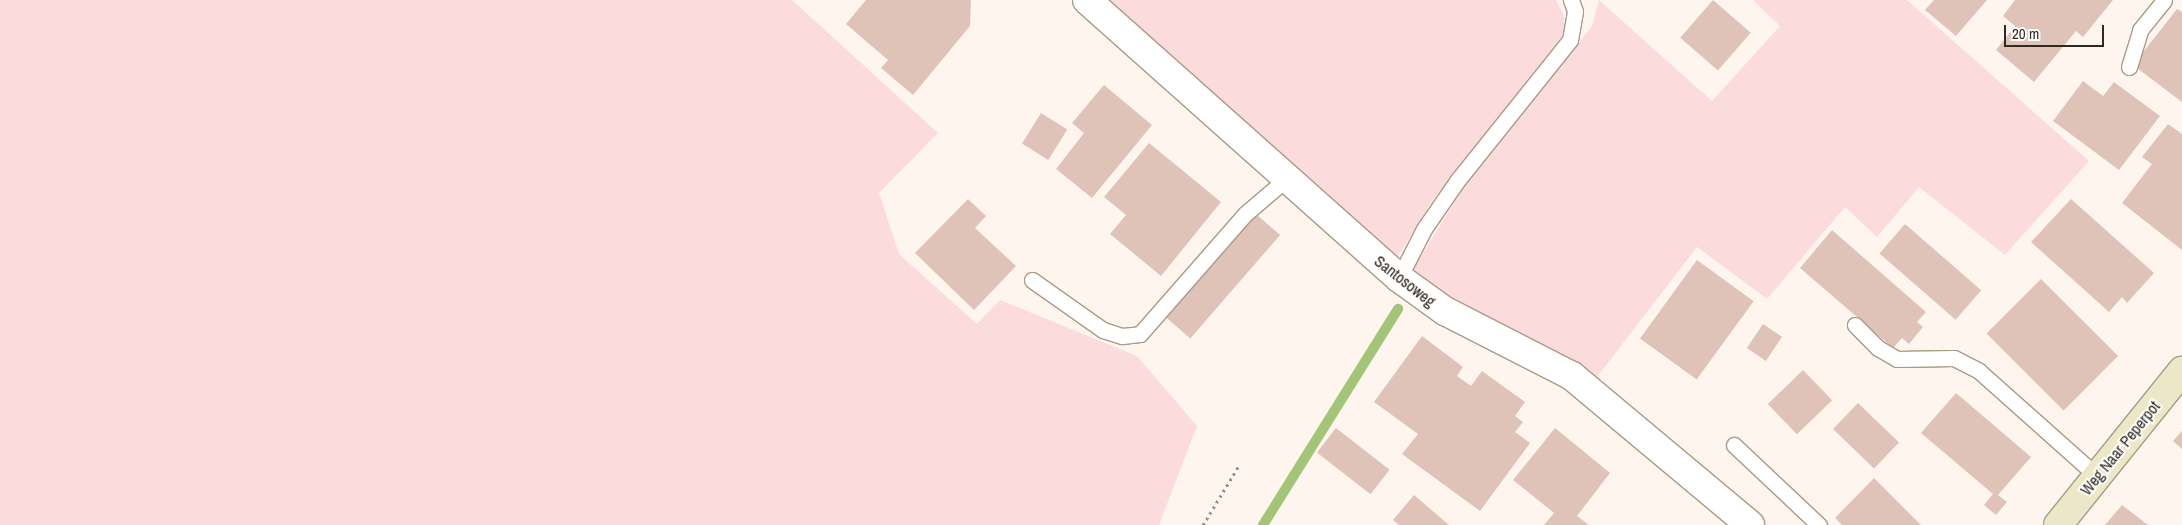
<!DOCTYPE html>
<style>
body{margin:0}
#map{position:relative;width:2182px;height:525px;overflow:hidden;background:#fef6ee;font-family:"Archivo Narrow",sans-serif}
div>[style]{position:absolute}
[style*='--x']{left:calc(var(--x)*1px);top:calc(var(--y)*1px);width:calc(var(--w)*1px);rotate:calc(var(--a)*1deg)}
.green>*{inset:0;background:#fcdbdd}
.stream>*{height:10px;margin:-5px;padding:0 5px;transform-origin:5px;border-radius:5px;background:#a3c578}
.building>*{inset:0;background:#dfc3b8;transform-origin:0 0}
.path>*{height:3px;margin-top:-1.5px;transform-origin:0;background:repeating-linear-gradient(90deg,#979088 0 2.5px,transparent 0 6.5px)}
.roads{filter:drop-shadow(1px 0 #ab9a86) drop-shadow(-1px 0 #ab9a86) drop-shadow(0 1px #ab9a86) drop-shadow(0 -1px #ab9a86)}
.lane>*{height:15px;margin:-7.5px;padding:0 7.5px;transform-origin:7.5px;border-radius:7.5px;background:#fff}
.street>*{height:28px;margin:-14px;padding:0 14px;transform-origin:14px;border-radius:14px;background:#fff}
.secondary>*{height:28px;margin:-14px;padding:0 14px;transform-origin:14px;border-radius:14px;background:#ece7c6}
span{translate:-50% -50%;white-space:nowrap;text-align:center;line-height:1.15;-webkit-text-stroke:4px #fff;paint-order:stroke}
.street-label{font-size:16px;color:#302921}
.scale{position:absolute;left:2004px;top:25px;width:100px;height:22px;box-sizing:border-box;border:2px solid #302921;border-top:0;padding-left:6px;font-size:15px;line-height:18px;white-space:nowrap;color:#302921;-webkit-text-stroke:4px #fff;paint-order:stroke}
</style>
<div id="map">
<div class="green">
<div style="clip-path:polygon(0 0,792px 0,938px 133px,879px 193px,899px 254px,977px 324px,1000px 300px,1137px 356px,1197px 426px,1159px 525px,0 525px)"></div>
<div style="clip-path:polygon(1107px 0,1556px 0,1564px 16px,1564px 34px,1432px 201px,1394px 263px)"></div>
<div style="clip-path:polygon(1599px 0,1712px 101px,1780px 26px,1753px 0,1907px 0,2089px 161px,2005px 255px,1919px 187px,1877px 237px,1845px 207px,1767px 299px,1697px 247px,1597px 377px,1410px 274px,1465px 185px,1592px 26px)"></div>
</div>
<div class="stream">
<div style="--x:1263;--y:525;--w:255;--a:-58"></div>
</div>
<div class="building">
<div style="clip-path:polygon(866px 0,971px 0,970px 26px,913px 95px,881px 68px,888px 60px,846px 24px)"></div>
<div style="left:1713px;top:0;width:50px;height:50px;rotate:41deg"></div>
<div style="clip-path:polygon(1934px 0,1987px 0,1956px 36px,1925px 10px)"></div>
<div style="clip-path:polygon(2015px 0,2113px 0,2083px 37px,2076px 31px,2034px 82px,1996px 50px,2015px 26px,2003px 16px)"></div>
<div style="clip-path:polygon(2177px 9px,2182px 12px,2182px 102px,2133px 65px)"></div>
<div style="clip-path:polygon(2083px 81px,2103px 96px,2114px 82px,2160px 116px,2119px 170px,2053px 121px)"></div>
<div style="clip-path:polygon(1104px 85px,1152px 125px,1092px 198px,1056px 169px,1084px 133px,1072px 123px)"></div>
<div style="left:1041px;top:113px;width:31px;height:36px;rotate:32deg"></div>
<div style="clip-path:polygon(2168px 124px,2182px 134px,2182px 250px,2122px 203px,2152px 164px,2142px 157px)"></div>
<div style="clip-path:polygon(1149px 143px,1221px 202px,1161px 276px,1110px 234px,1126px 215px,1104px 197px)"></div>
<div style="clip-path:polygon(968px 199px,986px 216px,975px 228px,1016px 266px,974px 310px,915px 253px)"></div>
<div style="clip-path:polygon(2071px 199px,2154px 273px,2127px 303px,2122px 297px,2109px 312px,2031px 242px)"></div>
<div style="left:1256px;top:214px;width:32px;height:137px;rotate:41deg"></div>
<div style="left:1905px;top:224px;width:101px;height:39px;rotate:41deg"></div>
<div style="clip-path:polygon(1832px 230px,1926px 312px,1917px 322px,1923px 327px,1909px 344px,1902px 338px,1893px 348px,1800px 268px)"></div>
<div style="left:1697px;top:260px;width:70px;height:97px;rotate:36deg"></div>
<div style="left:2041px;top:279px;width:109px;height:77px;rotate:45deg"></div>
<div style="left:1763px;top:324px;width:23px;height:29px;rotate:34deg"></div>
<div style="clip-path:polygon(1422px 336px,1463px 367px,1457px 376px,1471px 386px,1482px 371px,1525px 402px,1515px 416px,1523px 422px,1515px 432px,1530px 443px,1480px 511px,1402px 454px,1418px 434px,1374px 402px)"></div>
<div style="left:1803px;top:370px;width:42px;height:49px;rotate:46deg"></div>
<div style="clip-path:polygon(1956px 393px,2031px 457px,1998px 495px,2007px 502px,1996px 515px,1984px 505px,1993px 494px,1921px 433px)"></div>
<div style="left:1858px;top:403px;width:57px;height:36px;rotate:44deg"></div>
<div style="left:1336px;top:428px;width:68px;height:31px;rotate:38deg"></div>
<div style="clip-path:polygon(1555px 428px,1610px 473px,1577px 516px,1589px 525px,1544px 525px,1554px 513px,1513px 480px)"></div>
<div style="clip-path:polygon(2182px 431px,2182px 449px,2173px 441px)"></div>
<div style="clip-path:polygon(1874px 478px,1921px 525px,1842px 525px,1835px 518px)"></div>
<div style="clip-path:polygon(1414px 495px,1449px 525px,1399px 525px,1393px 520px)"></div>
<div style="clip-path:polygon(2122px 505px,2148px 525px,2105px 525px)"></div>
</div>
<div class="path">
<div style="--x:1203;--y:525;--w:71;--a:-58.8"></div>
</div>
<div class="roads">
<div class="lane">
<div style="--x:2129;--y:67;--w:39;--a:-73"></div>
<div style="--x:2140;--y:30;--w:38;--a:-51"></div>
<div style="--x:1399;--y:278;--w:55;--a:-63"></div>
<div style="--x:1424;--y:229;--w:58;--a:-55.5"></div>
<div style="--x:1457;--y:181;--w:181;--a:-51.3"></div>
<div style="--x:1570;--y:40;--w:29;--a:-80"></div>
<div style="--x:1575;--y:11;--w:12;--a:-110"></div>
<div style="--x:1032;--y:280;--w:87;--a:35.2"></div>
<div style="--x:1103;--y:330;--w:20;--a:18"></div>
<div style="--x:1122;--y:336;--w:18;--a:-6"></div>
<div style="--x:1140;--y:334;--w:159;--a:-48.8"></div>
<div style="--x:1245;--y:214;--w:52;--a:-40.4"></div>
<div style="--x:1855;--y:325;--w:33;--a:45"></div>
<div style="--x:1878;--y:348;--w:22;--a:30"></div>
<div style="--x:1897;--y:359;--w:57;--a:-1"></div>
<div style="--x:1954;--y:358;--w:28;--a:27"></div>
<div style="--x:1979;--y:371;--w:158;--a:41.7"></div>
<div style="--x:1734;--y:445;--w:117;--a:43.3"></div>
</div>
<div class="street">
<div style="--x:1087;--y:0;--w:418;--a:41.7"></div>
<div style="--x:1399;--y:278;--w:57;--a:35.7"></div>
<div style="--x:1445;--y:311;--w:143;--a:27.1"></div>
<div style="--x:1572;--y:376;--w:232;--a:39.9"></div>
</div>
<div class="secondary">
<div style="--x:2058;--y:525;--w:198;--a:-51.2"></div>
</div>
</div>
<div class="street-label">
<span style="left:1405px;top:281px;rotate:38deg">Santosoweg</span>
<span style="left:2120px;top:448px;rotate:-51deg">Weg Naar Peperpot</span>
</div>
<div class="scale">20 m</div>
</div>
